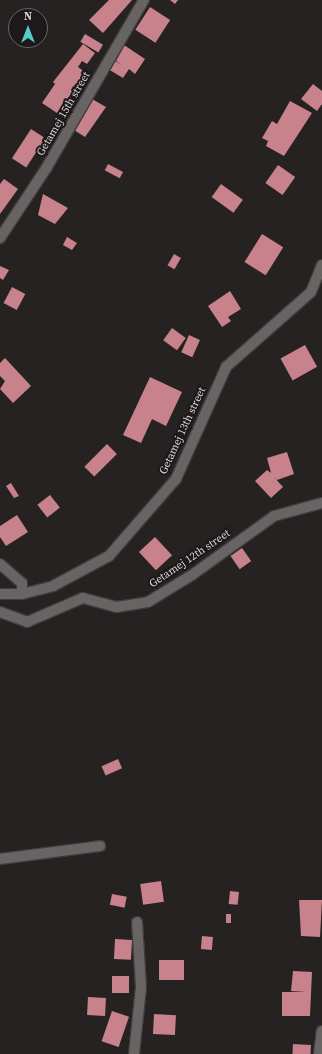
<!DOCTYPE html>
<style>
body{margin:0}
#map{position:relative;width:322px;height:1054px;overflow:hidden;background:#272222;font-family:"Source Serif 4",serif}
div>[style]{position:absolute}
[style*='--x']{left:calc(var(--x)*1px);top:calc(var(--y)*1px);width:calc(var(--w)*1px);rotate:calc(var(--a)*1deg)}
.building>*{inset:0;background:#c7828b;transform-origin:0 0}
.roads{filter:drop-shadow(1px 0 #403c3d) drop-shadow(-1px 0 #403c3d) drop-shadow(0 1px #403c3d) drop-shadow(0 -1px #403c3d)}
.street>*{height:10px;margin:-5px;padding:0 5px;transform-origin:5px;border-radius:5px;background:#696464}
span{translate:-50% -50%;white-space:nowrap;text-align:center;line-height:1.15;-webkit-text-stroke:4px #1d1819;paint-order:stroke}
.street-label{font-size:11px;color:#dbd7d8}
.north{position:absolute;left:8px;top:8px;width:40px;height:40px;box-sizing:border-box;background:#1d1819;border:1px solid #696465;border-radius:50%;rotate:0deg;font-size:11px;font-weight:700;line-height:16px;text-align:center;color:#dbd7d8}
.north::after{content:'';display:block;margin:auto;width:14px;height:18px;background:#54cdc8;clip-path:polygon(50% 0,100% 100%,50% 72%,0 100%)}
</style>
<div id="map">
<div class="building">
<div style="clip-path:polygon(109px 0,132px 0,103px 33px,89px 20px)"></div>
<div style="clip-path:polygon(170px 0,178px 0,175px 4px)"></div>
<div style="left:150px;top:7px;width:24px;height:27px;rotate:33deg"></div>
<div style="left:85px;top:34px;width:21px;height:9px;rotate:31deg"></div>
<div style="clip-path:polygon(83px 44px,95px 53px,87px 64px,82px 61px,78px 67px,86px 73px,57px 113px,42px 103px,55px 84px,53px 82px)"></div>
<div style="clip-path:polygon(124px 45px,145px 59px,135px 74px,129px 69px,123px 78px,108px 69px,113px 60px,122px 65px,116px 61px)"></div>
<div style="clip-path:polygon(313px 84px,322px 91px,322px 104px,317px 111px,301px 99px)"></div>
<div style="clip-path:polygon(92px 99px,106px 107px,85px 137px,74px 130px)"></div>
<div style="clip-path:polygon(290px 101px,312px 113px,284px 156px,266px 146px,268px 141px,262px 138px,272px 121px,277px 124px)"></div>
<div style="left:31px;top:129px;width:17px;height:35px;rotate:33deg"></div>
<div style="left:108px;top:164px;width:17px;height:7px;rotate:28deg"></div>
<div style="left:278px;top:165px;width:21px;height:22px;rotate:35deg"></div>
<div style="clip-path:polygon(4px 179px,18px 189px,0 214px,0 184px)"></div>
<div style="left:221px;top:184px;width:27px;height:16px;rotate:36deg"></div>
<div style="clip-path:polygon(43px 194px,68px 208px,55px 224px,38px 215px)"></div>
<div style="left:262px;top:234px;width:25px;height:33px;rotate:32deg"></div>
<div style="clip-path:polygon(67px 237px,77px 243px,72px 250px,63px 245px)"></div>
<div style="left:174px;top:254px;width:8px;height:13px;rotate:30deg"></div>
<div style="clip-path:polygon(0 266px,9px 270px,3px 280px,0 278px)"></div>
<div style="left:12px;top:287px;width:15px;height:18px;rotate:28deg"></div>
<div style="clip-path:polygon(230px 291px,241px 309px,228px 317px,231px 321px,222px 327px,208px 306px)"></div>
<div style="left:172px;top:328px;width:17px;height:15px;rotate:36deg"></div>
<div style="left:189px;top:335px;width:12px;height:19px;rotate:24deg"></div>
<div style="left:305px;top:345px;width:25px;height:28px;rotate:61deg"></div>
<div style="clip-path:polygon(5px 358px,31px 386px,13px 403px,0 389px,5px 381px,0 376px,0 363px)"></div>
<div style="clip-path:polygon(150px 377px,182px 392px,166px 426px,152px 419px,141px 443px,123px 435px)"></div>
<div style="left:107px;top:444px;width:14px;height:32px;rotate:45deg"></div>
<div style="clip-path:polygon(287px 452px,294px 474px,277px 480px,274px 477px,283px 487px,271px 498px,255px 481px,267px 470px,271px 473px,267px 458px)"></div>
<div style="clip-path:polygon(11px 483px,19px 496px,14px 498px,6px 486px)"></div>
<div style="left:50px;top:495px;width:16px;height:16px;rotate:52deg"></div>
<div style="clip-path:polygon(17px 515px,28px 532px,6px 546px,0 537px,0 526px)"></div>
<div style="left:155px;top:537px;width:25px;height:22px;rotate:47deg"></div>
<div style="left:242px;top:548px;width:16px;height:14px;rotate:55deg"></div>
<div style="left:118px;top:759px;width:10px;height:18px;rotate:66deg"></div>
<div style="left:161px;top:881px;width:21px;height:21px;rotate:82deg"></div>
<div style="left:230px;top:891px;width:9px;height:13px;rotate:6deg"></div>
<div style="left:112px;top:894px;width:15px;height:11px;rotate:11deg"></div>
<div style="clip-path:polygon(299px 900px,322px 900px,320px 937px,301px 936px)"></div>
<div style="left:226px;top:914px;width:5px;height:9px"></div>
<div style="left:202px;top:936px;width:11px;height:13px;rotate:5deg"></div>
<div style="left:115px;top:939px;width:17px;height:20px;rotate:3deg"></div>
<div style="left:159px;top:960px;width:25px;height:20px"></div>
<div style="clip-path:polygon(293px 971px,312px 972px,310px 1016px,282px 1016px,282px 992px,306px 992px,291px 991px)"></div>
<div style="left:112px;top:976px;width:17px;height:17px"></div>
<div style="left:88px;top:997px;width:18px;height:18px;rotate:3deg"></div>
<div style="left:112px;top:1011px;width:18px;height:32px;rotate:19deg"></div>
<div style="left:154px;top:1014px;width:22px;height:20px;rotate:3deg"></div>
<div style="left:293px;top:1044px;width:18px;height:10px;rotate:3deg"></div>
</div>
<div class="roads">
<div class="street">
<div style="--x:0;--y:238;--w:85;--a:-56.5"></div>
<div style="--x:47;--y:167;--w:193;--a:-59.9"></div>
<div style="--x:0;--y:564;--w:29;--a:41"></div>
<div style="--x:22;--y:583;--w:11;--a:90"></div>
<div style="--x:0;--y:594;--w:22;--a:0"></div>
<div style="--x:22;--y:594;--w:32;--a:-14"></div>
<div style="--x:53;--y:586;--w:64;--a:-28.2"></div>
<div style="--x:109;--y:556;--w:102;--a:-49"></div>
<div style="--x:176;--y:479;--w:123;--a:-65.9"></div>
<div style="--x:226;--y:367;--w:113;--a:-41.4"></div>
<div style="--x:311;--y:292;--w:29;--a:-68"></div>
<div style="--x:0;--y:612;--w:29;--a:20"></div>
<div style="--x:27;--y:622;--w:61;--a:-23.2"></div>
<div style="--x:83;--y:598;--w:35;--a:15"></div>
<div style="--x:117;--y:607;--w:31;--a:-9"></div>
<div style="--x:148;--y:602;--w:52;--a:-31.5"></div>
<div style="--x:192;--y:575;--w:101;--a:-35.7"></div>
<div style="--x:274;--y:516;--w:50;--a:-15.2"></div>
<div style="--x:0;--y:859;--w:101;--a:-7.4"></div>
<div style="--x:134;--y:1054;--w:67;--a:-84"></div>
<div style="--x:141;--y:987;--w:65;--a:-93.5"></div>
<div style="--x:319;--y:1054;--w:23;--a:-83"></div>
</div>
</div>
<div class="street-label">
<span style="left:64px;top:114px;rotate:-60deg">Getamej 15th street</span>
<span style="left:183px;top:431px;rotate:-65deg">Getamej 13th street</span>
<span style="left:190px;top:559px;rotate:-34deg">Getamej 12th street</span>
</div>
<div class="north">N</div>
</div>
